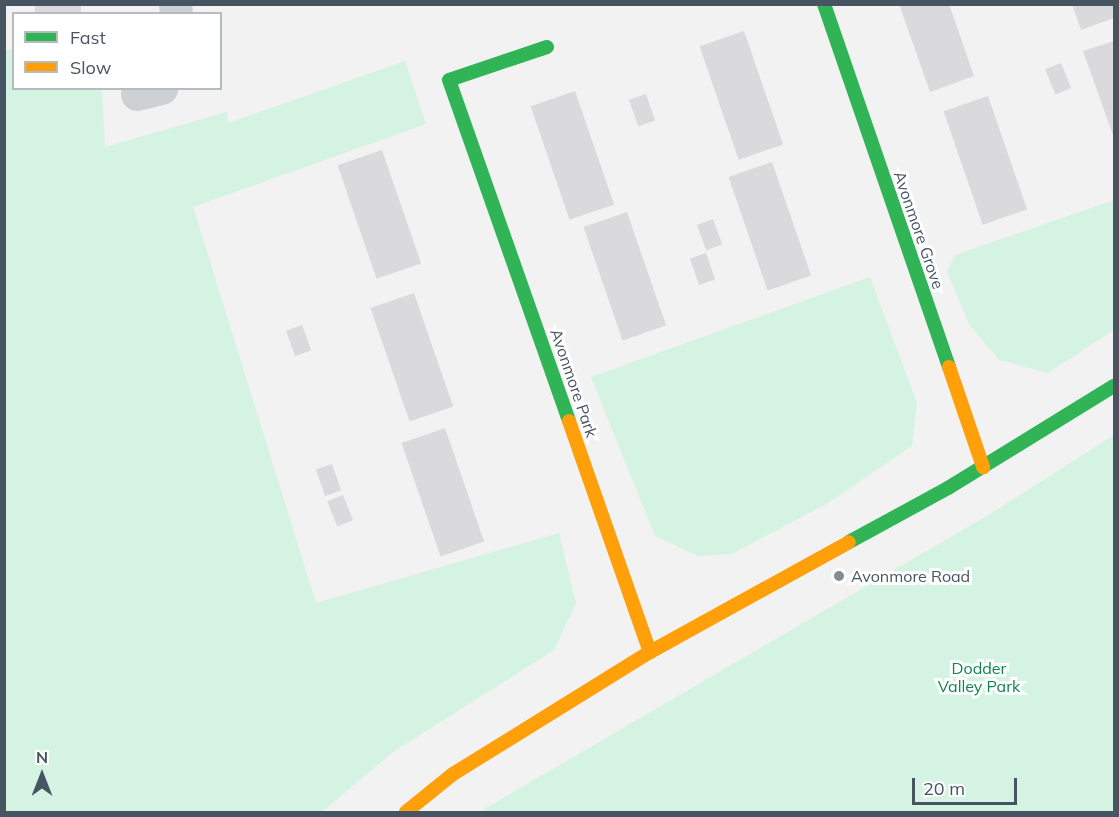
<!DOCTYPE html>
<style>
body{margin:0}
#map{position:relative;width:1119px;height:817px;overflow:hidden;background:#f3f2f2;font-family:Mulish,sans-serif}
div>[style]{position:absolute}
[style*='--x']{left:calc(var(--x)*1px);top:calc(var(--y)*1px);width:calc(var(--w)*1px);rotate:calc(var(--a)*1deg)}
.green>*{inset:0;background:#d5f3e2}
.building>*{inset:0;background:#dadadc;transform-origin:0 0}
.street>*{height:33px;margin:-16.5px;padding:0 16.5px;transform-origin:16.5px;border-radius:16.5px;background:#ced1d3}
.fast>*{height:14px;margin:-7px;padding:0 7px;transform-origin:7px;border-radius:7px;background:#30b455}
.slow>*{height:14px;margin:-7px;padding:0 7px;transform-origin:7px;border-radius:7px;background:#ff9f0a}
.dots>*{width:16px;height:16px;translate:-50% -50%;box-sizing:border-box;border:3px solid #fff;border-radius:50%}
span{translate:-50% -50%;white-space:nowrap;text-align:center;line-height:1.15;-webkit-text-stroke:6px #fff;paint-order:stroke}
.street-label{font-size:16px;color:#475461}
.poi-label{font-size:16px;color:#475461}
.left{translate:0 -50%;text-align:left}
.park-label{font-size:16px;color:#0f854e}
.frame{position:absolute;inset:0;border:6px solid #475461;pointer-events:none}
.legend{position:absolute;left:12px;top:12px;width:210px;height:78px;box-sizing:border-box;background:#fff;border:2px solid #b5bbc0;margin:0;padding:8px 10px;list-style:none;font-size:18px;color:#475461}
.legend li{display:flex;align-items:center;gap:12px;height:30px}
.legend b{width:30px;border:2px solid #b5bbc0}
.north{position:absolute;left:12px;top:745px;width:60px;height:60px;-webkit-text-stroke:4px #fff;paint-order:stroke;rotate:0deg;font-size:16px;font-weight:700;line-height:24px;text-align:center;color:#475461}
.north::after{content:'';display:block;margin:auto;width:21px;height:27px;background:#475461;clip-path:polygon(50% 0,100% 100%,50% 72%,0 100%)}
.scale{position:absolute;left:912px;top:778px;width:105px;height:27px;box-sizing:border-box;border:3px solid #475461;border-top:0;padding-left:8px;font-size:18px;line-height:21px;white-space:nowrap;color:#475461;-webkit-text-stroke:4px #fff;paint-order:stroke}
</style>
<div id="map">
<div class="green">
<div style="clip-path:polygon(5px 50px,13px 50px,14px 88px,102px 89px,105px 147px,227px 112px,228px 123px,405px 61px,426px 124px,193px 207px,316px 603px,559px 533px,576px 603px,554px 650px,393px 752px,322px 812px,5px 812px)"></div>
<div style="clip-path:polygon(1114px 200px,1114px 330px,1048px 373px,999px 360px,969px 324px,947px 272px,955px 255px)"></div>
<div style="clip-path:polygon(870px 277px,917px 403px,912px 446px,828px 503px,732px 554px,698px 556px,655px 536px,591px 377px)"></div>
<div style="clip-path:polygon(1114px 435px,1114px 812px,479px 812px,990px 514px)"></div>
</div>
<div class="building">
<div style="left:35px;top:4px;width:46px;height:10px"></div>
<div style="clip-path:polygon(899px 4px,949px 4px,974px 76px,930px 92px)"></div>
<div style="clip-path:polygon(1072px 4px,1114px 4px,1114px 18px,1081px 30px)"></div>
<div style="left:744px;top:31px;width:120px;height:47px;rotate:71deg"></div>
<div style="clip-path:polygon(1114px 41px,1114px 138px,1083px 51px)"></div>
<div style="left:1061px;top:63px;width:27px;height:17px;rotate:68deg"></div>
<div style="left:575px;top:91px;width:120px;height:47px;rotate:71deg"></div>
<div style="left:646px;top:94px;width:28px;height:18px;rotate:71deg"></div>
<div style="left:988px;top:96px;width:120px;height:47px;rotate:71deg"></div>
<div style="left:382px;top:150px;width:120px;height:47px;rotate:71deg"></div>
<div style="left:772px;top:162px;width:120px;height:46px;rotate:71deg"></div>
<div style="left:627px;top:212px;width:120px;height:46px;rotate:71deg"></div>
<div style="left:713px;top:219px;width:27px;height:17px;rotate:70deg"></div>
<div style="left:706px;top:253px;width:28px;height:17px;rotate:71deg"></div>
<div style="left:414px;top:293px;width:120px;height:46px;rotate:71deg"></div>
<div style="left:302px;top:325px;width:27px;height:17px;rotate:70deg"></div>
<div style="left:445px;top:428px;width:120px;height:46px;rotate:71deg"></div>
<div style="left:332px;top:464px;width:28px;height:17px;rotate:71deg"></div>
<div style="left:343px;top:495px;width:27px;height:17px;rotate:68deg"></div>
</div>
<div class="street">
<div style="--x:175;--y:4;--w:10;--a:84"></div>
<div style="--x:137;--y:94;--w:25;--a:-14"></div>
</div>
<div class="fast">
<div style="--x:824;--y:4;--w:384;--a:71"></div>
<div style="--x:547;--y:47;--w:103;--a:161.4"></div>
<div style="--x:449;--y:80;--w:361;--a:70.6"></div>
<div style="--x:849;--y:542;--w:113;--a:-28.6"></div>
<div style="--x:948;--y:488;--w:195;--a:-31.6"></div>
</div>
<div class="slow">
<div style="--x:949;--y:367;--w:106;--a:71.2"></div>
<div style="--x:569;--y:421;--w:245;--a:70.7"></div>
<div style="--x:406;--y:812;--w:60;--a:-39"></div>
<div style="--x:453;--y:774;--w:232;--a:-31.8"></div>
<div style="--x:650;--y:652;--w:227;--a:-28.9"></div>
</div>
<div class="dots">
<div style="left:839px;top:576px;background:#838b94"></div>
</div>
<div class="street-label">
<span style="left:919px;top:230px;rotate:71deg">Avonmore Grove</span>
<span style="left:574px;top:383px;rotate:71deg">Avonmore Park</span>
</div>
<div class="poi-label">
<span class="left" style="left:851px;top:576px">Avonmore Road</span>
</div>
<div class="park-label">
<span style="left:979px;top:677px">Dodder<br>Valley Park</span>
</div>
<div class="frame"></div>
<ul class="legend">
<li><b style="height:8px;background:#30b455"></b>Fast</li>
<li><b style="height:8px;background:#ff9f0a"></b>Slow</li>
</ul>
<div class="north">N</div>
<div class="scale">20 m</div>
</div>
